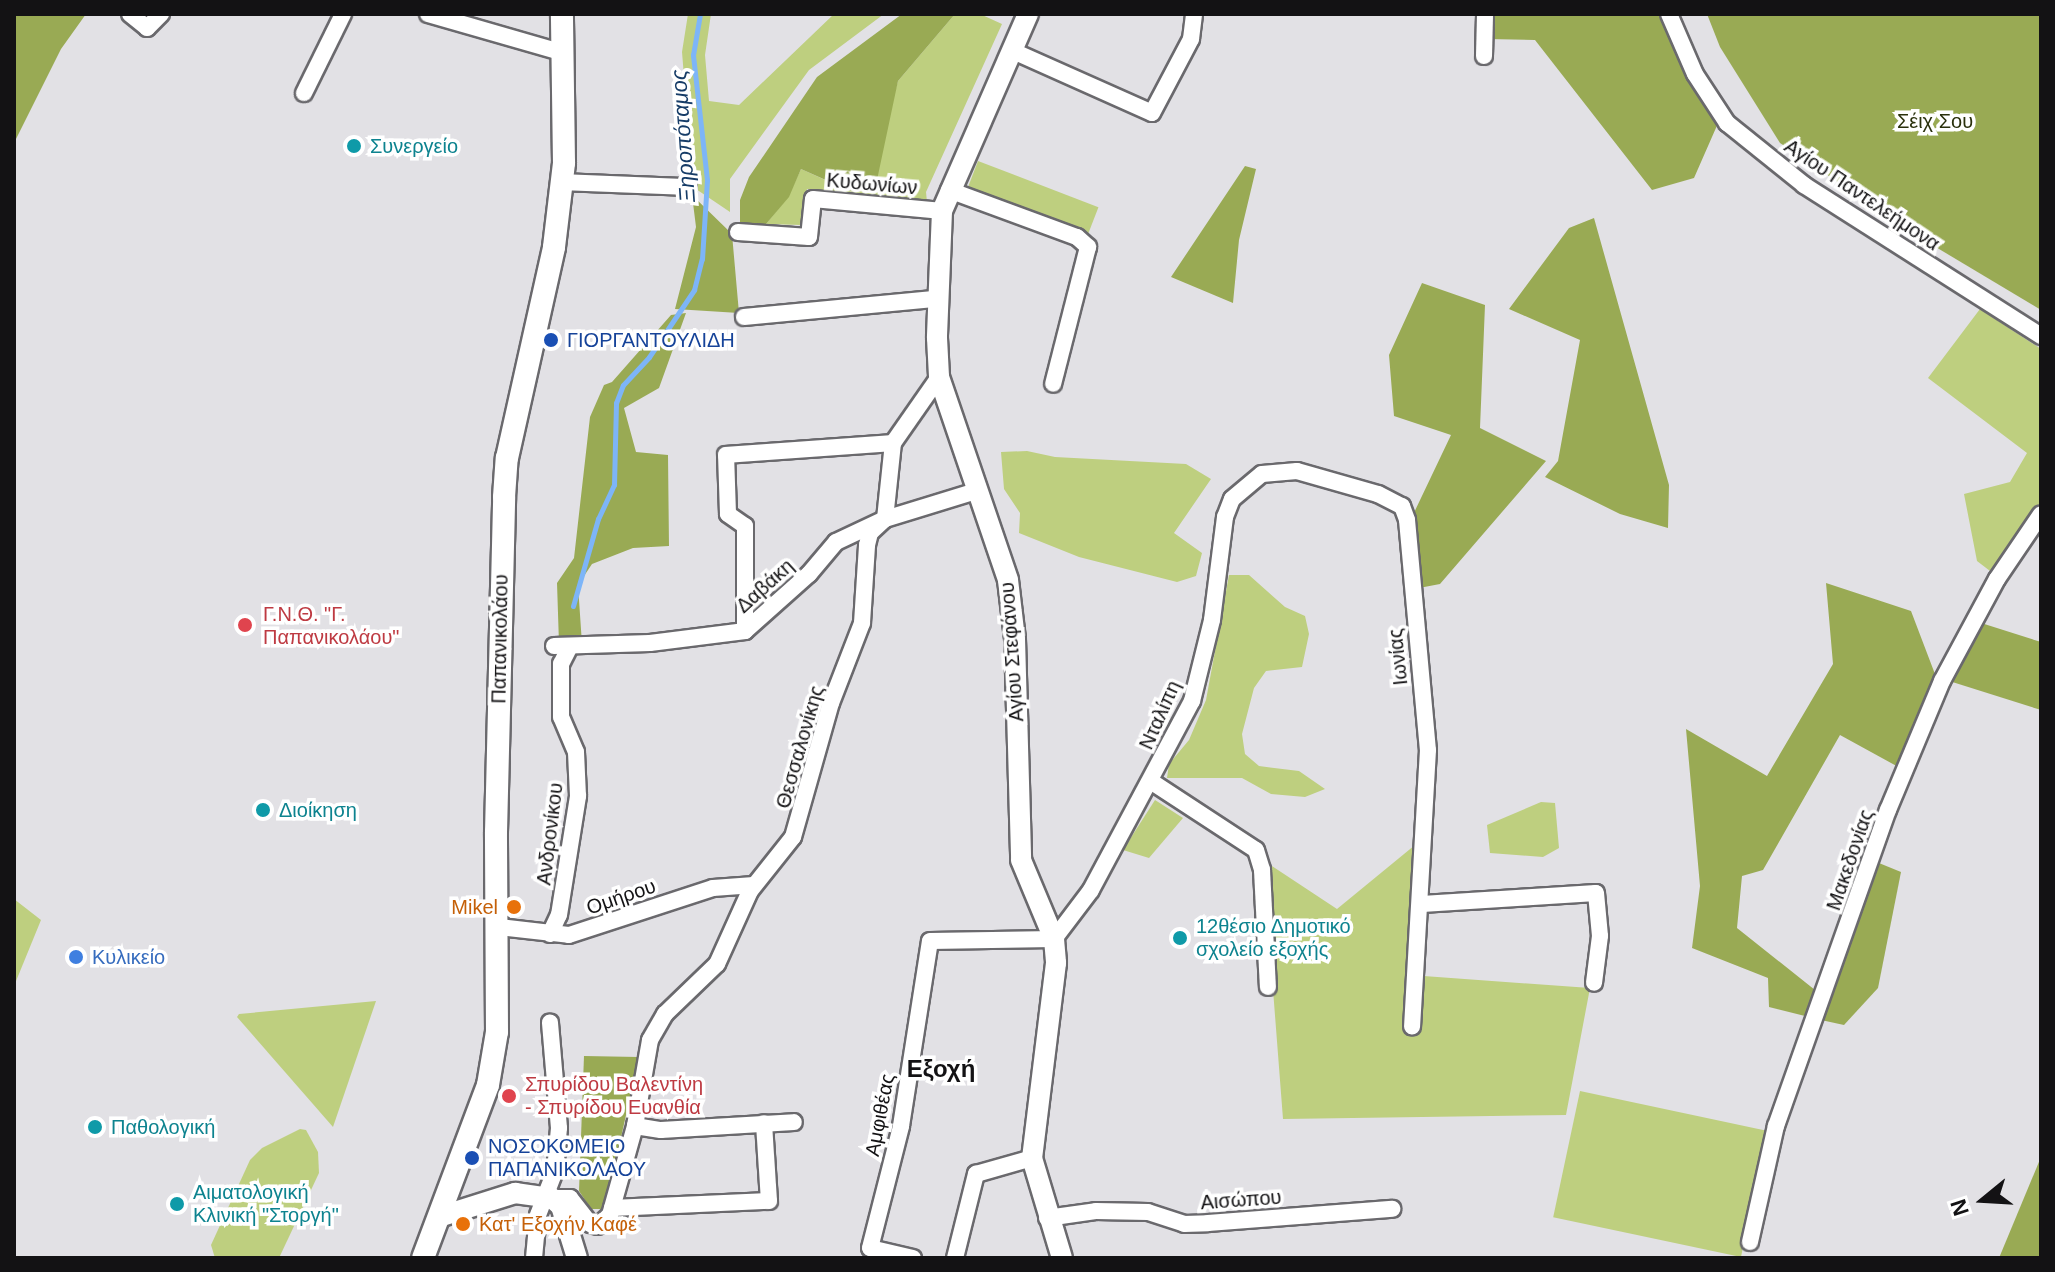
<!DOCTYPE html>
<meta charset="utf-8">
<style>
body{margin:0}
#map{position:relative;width:2055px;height:1272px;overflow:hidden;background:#e2e1e5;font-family:Helvetica,sans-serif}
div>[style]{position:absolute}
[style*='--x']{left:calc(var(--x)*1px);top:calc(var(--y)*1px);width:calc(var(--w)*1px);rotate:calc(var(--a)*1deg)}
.green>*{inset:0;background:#becf7f;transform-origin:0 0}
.forest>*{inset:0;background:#99aa54}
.stream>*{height:5px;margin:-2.5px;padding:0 2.5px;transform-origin:2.5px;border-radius:2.5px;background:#7db5f8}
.roads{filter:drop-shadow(2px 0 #6a696d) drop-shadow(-2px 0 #6a696d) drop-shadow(0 2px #6a696d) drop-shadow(0 -2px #6a696d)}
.minor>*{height:16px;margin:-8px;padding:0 8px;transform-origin:8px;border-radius:8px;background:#fff}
.tertiary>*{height:20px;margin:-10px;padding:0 10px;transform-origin:10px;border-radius:10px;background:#fff}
.secondary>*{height:22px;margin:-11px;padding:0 11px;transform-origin:11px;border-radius:11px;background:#fff}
.dots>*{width:22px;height:22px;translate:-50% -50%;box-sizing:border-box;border:4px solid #fff;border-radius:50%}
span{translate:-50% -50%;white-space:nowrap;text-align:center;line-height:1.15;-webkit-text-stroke:7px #fff;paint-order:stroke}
.park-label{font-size:20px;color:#2a310c}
.culture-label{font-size:20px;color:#0d838f}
.left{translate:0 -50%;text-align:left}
.street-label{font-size:20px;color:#131214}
.transit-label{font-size:20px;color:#164399}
.health-label{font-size:20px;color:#be3a42}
.food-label{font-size:20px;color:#c56008}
.right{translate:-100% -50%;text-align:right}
.shop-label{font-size:20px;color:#366cbe}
.water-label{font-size:22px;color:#163c67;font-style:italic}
.quarter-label{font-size:24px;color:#131214;font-weight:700}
.frame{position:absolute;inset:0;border:16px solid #131214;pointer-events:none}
.north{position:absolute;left:1943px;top:1160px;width:80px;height:80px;-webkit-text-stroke:6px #fff;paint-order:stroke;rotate:252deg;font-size:22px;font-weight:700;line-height:32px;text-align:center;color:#131214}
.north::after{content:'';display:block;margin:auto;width:28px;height:36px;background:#131214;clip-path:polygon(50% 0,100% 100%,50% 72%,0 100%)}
</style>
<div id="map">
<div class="green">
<div style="clip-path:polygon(688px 14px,711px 14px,705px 55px,709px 101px,739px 105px,834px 14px,884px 14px,809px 70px,730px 179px,730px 212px,693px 187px,682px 52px)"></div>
<div style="clip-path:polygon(955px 14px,980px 14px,1002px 24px,926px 192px,927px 202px,807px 189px,801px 225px,766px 224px,788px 197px,801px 169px,854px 193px,886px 124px,898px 81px)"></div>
<div style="left:978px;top:161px;width:129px;height:28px;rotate:21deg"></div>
<div style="clip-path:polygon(1980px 309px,2041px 349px,2041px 501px,1994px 574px,1977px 561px,1964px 494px,2010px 482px,2027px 453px,1928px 378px)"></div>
<div style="clip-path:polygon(1027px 451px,1055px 457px,1186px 464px,1211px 479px,1174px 533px,1202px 553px,1196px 576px,1177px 582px,1079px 557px,1019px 533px,1020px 513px,1004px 489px,1001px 452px)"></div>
<div style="clip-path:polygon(1229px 575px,1249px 575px,1285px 607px,1305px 616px,1309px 634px,1302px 667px,1266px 671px,1254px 688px,1242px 734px,1245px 754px,1259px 766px,1299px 771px,1325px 789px,1305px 797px,1271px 794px,1242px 778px,1167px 778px,1169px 764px,1189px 740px,1206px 700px)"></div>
<div style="clip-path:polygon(1155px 800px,1183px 818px,1149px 858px,1123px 850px)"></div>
<div style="clip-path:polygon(1541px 802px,1555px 803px,1559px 848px,1543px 857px,1490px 853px,1487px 825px)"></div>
<div style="clip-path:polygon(1415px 845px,1410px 975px,1590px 988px,1566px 1115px,1283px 1119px,1263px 860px,1337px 909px)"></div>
<div style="clip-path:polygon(14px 899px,41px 920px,14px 986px)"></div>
<div style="clip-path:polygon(376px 1001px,333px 1127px,237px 1017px,239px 1014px)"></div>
<div style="left:1580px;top:1091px;width:192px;height:129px;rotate:12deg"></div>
<div style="clip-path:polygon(300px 1129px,306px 1130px,318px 1152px,319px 1173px,279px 1258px,215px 1258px,211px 1245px,250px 1160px,262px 1148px)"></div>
</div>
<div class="forest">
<div style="clip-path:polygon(14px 14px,86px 14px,61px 49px,14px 143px)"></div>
<div style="clip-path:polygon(902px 14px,955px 14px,898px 81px,877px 180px,855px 193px,801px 169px,789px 197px,766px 224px,740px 227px,740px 200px,749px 177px,817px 77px)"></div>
<div style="clip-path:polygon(1488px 14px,1661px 14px,1719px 121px,1694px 178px,1652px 190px,1535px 40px,1487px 39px)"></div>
<div style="clip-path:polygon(1707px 14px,2041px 14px,2041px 310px,1919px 237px,1780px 143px,1720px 47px)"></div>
<div style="clip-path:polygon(1245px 166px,1256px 169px,1239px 240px,1233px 303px,1171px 277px)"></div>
<div style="clip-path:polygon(692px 195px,732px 234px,739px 313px,675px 309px,696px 227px)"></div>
<div style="clip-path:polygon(1594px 218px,1669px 485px,1668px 528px,1620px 514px,1545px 477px,1558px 461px,1580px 340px,1509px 309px,1569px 228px)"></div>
<div style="clip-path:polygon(1422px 283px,1485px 305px,1480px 428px,1546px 461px,1440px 584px,1419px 588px,1411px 519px,1451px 435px,1394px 416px,1389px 355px)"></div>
<div style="clip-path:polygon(686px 313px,659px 388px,624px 408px,636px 452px,668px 455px,669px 546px,633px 548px,592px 564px,578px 585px,582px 644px,559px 644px,557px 583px,574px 558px,590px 417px,604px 385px,612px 382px,671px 315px)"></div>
<div style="clip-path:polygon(1826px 583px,1911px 611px,1938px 682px,1902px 769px,1840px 735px,1763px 870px,1742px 876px,1737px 928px,1820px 994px,1813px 1018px,1769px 1007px,1768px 978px,1692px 948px,1700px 886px,1686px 729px,1767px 776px,1833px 664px)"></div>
<div style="clip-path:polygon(1978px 622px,2041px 642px,2041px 710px,1946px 680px)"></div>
<div style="clip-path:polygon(1874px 861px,1901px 872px,1878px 988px,1844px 1025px,1821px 1020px)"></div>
<div style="clip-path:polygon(584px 1056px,639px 1057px,605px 1209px,591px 1209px,579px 1191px)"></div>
<div style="clip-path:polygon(2041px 1157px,2041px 1258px,1999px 1258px)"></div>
</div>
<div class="stream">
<div style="--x:573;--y:606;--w:91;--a:-74"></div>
<div style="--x:598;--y:519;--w:38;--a:-65"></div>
<div style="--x:614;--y:485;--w:82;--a:-88.6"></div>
<div style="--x:616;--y:403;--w:19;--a:-69"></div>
<div style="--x:623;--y:385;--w:38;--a:-47"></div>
<div style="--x:649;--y:357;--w:81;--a:-56.1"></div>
<div style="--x:694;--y:290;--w:32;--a:-76"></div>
<div style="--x:702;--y:259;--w:79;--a:-86.4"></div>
<div style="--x:707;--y:180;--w:126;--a:-96.4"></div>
<div style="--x:693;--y:55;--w:42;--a:-80.3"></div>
</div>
<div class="roads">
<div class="minor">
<div style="--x:130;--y:14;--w:22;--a:39"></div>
<div style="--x:147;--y:28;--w:20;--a:-45"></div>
<div style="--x:428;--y:14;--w:141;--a:16"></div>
<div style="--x:1669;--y:14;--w:65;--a:66.6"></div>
<div style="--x:1695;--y:74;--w:59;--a:56.9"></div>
<div style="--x:1727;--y:123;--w:99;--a:38.8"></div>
<div style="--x:1804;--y:185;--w:281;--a:32.5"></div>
<div style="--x:1013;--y:51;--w:152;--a:24"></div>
<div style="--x:1152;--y:113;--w:84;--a:-62.2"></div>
<div style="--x:1191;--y:39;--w:25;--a:-83"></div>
<div style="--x:1484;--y:56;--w:42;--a:-88.6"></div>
<div style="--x:304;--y:93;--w:88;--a:-63.7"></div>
<div style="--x:562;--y:182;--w:126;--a:2.3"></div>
<div style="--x:949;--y:190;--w:136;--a:20.2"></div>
<div style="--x:1077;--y:237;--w:15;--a:42"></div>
<div style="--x:1088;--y:247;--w:141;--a:104.3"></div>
<div style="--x:738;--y:232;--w:71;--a:4"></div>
<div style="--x:809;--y:237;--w:38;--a:-84"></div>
<div style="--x:813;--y:199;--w:130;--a:5.3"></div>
<div style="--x:744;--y:317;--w:193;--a:-5.4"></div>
<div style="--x:745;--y:631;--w:105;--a:-90"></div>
<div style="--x:745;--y:526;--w:21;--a:-145"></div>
<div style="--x:728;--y:514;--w:59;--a:-91.9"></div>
<div style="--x:726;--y:455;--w:167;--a:-4.1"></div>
<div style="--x:554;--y:646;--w:96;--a:-1.8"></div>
<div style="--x:650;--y:643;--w:96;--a:-7.2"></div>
<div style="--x:745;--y:631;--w:86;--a:-41.7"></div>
<div style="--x:809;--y:574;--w:42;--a:-49.8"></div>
<div style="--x:836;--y:542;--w:54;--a:-25.1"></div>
<div style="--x:885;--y:519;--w:98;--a:-17.1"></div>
<div style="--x:1152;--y:782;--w:124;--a:33.2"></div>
<div style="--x:1256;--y:850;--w:21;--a:73"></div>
<div style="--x:1262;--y:870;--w:117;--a:87.1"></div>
<div style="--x:1422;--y:904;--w:174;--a:-3.6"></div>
<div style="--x:1596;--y:893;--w:43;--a:84.7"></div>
<div style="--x:1600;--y:936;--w:47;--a:97.3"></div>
<div style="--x:499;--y:927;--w:70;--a:6.5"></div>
<div style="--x:569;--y:935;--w:151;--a:-18.1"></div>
<div style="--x:713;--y:888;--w:41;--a:-4.2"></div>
<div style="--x:550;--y:934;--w:21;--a:-65"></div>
<div style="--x:559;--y:915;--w:121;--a:-80.9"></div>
<div style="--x:578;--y:796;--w:44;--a:-92.6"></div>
<div style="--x:576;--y:752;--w:38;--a:-113"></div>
<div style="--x:561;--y:717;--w:53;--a:-90"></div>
<div style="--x:561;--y:664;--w:20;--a:-63"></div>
<div style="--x:635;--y:1126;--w:26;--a:9"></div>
<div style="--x:661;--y:1130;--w:133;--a:-3.4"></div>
<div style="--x:552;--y:1198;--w:18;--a:0"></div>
<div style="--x:570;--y:1198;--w:33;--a:52"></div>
<div style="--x:590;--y:1224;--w:8;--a:14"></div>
<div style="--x:598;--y:1226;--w:16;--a:-43"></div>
<div style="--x:610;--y:1215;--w:92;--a:-74.3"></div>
<div style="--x:635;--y:1126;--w:87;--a:-80.1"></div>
<div style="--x:650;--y:1040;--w:30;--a:-60"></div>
<div style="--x:665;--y:1014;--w:72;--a:-43.9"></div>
<div style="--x:717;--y:964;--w:80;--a:-65.7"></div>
<div style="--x:750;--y:891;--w:69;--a:-51.5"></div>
<div style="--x:793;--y:837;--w:139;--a:-74.2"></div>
<div style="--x:831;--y:703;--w:86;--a:-68.8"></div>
<div style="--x:862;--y:623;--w:78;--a:-86.3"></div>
<div style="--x:867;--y:545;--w:12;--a:-76"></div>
<div style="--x:870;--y:533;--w:21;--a:-43"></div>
<div style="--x:885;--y:519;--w:76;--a:-84"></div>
<div style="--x:893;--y:443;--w:80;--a:-55.1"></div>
<div style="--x:612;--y:1208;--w:157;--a:-2.6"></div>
<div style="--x:769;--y:1201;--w:78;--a:-93.7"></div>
<div style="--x:1047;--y:1218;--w:49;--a:-8.1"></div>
<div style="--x:1096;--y:1211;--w:52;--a:1.1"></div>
<div style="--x:1148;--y:1212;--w:38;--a:18"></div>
<div style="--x:1184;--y:1224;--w:24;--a:-2"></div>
<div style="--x:1208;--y:1223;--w:185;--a:-4.4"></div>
<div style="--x:1750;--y:1242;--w:119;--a:-77.4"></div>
<div style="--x:1776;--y:1126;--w:335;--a:-70.5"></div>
<div style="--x:1888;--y:810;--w:140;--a:-67.3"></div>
<div style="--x:1942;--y:681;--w:116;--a:-61.7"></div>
<div style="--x:1997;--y:579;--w:78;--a:-55.9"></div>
<div style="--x:534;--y:1258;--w:43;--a:-84.7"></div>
<div style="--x:538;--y:1215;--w:47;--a:-68.9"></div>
<div style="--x:555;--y:1171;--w:43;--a:-84.7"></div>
<div style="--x:559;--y:1128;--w:106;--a:-94.9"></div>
<div style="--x:913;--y:1258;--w:44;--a:-166.9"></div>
<div style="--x:870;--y:1248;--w:126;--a:-75.7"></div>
<div style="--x:901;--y:1126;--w:187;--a:-81.1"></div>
<div style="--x:930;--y:941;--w:124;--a:-0.9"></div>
<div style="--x:1054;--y:939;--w:61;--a:-52.9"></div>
<div style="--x:1091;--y:890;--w:214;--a:-61.9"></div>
<div style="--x:1192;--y:701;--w:83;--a:-76.1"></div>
<div style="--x:1212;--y:620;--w:104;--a:-82.8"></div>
<div style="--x:1225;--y:517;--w:19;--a:-69"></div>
<div style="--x:1232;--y:499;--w:39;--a:-40"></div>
<div style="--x:1262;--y:474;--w:35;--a:-5"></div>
<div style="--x:1297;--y:471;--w:84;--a:15.9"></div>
<div style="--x:1378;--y:494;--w:27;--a:27"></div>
<div style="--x:1402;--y:506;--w:15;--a:70"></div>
<div style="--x:1407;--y:520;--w:231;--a:84.8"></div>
<div style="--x:1428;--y:750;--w:277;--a:93.3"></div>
<div style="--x:955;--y:1258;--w:87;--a:-76"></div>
<div style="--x:976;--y:1174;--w:58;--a:-15.9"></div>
</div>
<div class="tertiary">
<div style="--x:1028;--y:14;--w:215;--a:113.6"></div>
<div style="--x:942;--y:211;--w:127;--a:92.3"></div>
<div style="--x:937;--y:338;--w:39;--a:87"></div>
<div style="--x:939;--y:377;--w:214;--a:71.2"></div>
<div style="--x:1008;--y:580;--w:59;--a:83.2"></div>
<div style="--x:1015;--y:639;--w:221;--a:88.4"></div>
<div style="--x:1021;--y:860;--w:86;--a:67.3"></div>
<div style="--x:1054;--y:939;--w:24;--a:85"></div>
<div style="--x:1056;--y:963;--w:196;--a:97"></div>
<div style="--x:1032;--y:1158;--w:104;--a:73.3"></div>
<div style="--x:442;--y:1216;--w:77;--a:-17.5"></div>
<div style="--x:515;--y:1193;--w:37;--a:8"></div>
<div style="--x:552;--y:1198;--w:12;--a:42"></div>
<div style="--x:561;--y:1206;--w:54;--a:72.9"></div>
</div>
<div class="secondary">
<div style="--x:423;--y:1258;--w:185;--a:-69.4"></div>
<div style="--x:488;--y:1085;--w:54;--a:-80.4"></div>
<div style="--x:497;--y:1032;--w:200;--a:-90.3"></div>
<div style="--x:496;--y:832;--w:335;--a:-88.6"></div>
<div style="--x:504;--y:497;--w:39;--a:-86"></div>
<div style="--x:507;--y:458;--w:216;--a:-77.4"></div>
<div style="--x:554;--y:247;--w:85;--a:-83.2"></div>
<div style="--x:564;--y:163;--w:149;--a:-90.8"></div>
</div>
</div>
<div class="dots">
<div style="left:354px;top:146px;background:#0f9aa8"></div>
<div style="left:551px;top:340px;background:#1a4fb4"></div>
<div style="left:245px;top:625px;background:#e0444e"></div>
<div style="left:263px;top:810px;background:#0f9aa8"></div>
<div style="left:514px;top:907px;background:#e8710a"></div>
<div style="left:1180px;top:938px;background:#0f9aa8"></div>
<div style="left:76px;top:957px;background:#3f7fe0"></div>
<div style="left:509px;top:1096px;background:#e0444e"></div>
<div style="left:95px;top:1127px;background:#0f9aa8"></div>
<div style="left:472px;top:1158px;background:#1a4fb4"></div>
<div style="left:177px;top:1204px;background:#0f9aa8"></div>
<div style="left:463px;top:1224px;background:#e8710a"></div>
</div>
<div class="park-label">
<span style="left:1935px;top:121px">Σέιχ Σου</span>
</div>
<div class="culture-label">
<span class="left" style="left:370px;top:146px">Συνεργείο</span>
<span class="left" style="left:279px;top:810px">Διοίκηση</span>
<span class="left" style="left:1196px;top:938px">12θέσιο Δημοτικό<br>σχολείο εξοχής</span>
<span class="left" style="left:111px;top:1127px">Παθολογική</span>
<span class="left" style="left:193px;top:1204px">Αιματολογική<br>Κλινική "Στοργή"</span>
</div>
<div class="street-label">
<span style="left:872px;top:184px;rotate:5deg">Κυδωνίων</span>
<span style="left:1862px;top:195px;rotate:34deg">Αγίου Παντελεήμονα</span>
<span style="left:765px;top:586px;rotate:-42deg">Δαβάκη</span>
<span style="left:500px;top:639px;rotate:-89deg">Παπανικολάου</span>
<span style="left:1012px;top:652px;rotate:-94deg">Αγίου Στεφάνου</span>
<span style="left:1398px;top:657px;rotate:-96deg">Ιωνίας</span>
<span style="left:1160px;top:715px;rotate:-66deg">Νταλίπη</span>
<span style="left:800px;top:747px;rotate:-74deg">Θεσσαλονίκης</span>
<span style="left:550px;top:834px;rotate:-83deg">Ανδρονίκου</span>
<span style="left:1850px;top:860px;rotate:-71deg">Μακεδονίας</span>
<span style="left:621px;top:897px;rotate:-19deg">Ομήρου</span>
<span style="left:880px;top:1115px;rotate:-79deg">Αμφιθέας</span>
<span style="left:1241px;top:1200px;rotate:-4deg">Αισώπου</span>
</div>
<div class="transit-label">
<span class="left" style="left:567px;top:340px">ΓΙΟΡΓΑΝΤΟΥΛΙΔΗ</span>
<span class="left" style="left:488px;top:1158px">ΝΟΣΟΚΟΜΕΙΟ<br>ΠΑΠΑΝΙΚΟΛΑΟΥ</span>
</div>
<div class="health-label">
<span class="left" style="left:263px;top:626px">Γ.Ν.Θ. "Γ.<br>Παπανικολάου"</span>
<span class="left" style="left:525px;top:1096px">Σπυρίδου Βαλεντίνη<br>- Σπυρίδου Ευανθία</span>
</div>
<div class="food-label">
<span class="right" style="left:498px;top:907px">Mikel</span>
<span class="left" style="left:479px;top:1224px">Κατ' Εξοχήν Καφέ</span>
</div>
<div class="shop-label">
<span class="left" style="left:92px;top:957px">Κυλικείο</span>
</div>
<div class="water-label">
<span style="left:683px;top:136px;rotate:-94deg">Ξηροπόταμος</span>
</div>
<div class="quarter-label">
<span style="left:941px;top:1069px">Εξοχή</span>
</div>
<div class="frame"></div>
<div class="north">N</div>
</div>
